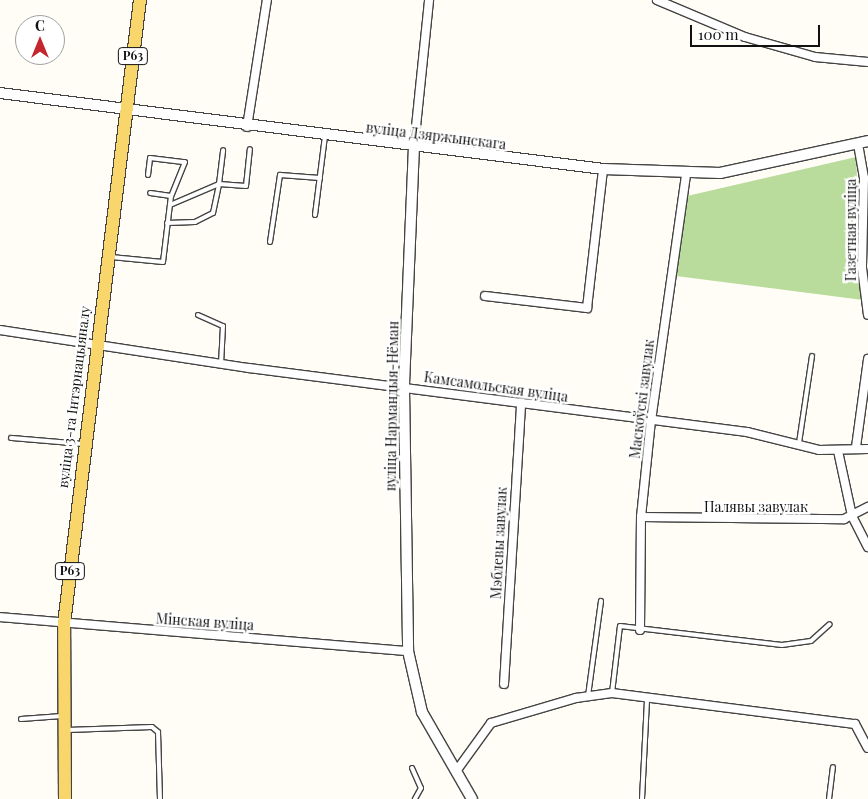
<!DOCTYPE html>
<meta charset="utf-8">
<style>
body{margin:0}
#map{position:relative;width:868px;height:799px;overflow:hidden;background:#fffdf5;font-family:"Playfair Display",serif}
div>[style]{position:absolute}
[style*='--x']{left:calc(var(--x)*1px);top:calc(var(--y)*1px);width:calc(var(--w)*1px);rotate:calc(var(--a)*1deg)}
.forest>*{inset:0;background:#b9dc9c}
.roads{filter:drop-shadow(1px 0 #444) drop-shadow(-1px 0 #444) drop-shadow(0 1px #444) drop-shadow(0 -1px #444)}
.service>*{height:4px;margin:-2px;padding:0 2px;transform-origin:2px;border-radius:2px;background:#fff}
.minor>*{height:8px;margin:-4px;padding:0 4px;transform-origin:4px;border-radius:4px;background:#fff}
.tertiary>*{height:10px;margin:-5px;padding:0 5px;transform-origin:5px;border-radius:5px;background:#fff}
.primary>*{height:12px;margin:-6px;padding:0 6px;transform-origin:6px;border-radius:6px;background:#f9d66b}
span{translate:-50% -50%;white-space:nowrap;text-align:center;line-height:1.15;-webkit-text-stroke:5px #fff;paint-order:stroke}
.shield-label span{padding:1px 4px;background:#fff;border:1px solid;border-radius:4px;-webkit-text-stroke-width:0}
.shield-label{font-size:12px;color:#111;font-weight:700}
.street-label{font-size:14px;color:#111}
.north{position:absolute;left:15px;top:15px;width:50px;height:50px;box-sizing:border-box;background:#fff;border:1px solid #a0a0a0;border-radius:50%;rotate:0deg;font-size:14px;font-weight:700;line-height:20px;text-align:center;color:#111}
.north::after{content:'';display:block;margin:auto;width:18px;height:22px;background:#c4262e;clip-path:polygon(50% 0,100% 100%,50% 72%,0 100%)}
.scale{position:absolute;left:690px;top:25px;width:130px;height:22px;box-sizing:border-box;border:2px solid #111;border-top:0;padding-left:6px;font-size:15px;line-height:18px;white-space:nowrap;color:#111;-webkit-text-stroke:4px #fff;paint-order:stroke}
</style>
<div id="map">
<div class="forest">
<div style="clip-path:polygon(856px 157px,863px 300px,676px 276px,687px 196px)"></div>
</div>
<div class="roads">
<div class="service">
<div style="--x:148;--y:175;--w:17;--a:-83"></div>
<div style="--x:150;--y:158;--w:35;--a:7"></div>
<div style="--x:185;--y:162;--w:37;--a:112"></div>
<div style="--x:170;--y:205;--w:53;--a:-23.2"></div>
<div style="--x:219;--y:184;--w:34;--a:-83"></div>
<div style="--x:315;--y:215;--w:80;--a:-82.8"></div>
<div style="--x:167;--y:223;--w:28;--a:-2"></div>
<div style="--x:195;--y:222;--w:20;--a:-27"></div>
<div style="--x:213;--y:213;--w:30;--a:-78"></div>
<div style="--x:219;--y:184;--w:27;--a:4"></div>
<div style="--x:246;--y:186;--w:37;--a:-84"></div>
<div style="--x:270;--y:242;--w:68;--a:-81.5"></div>
<div style="--x:280;--y:175;--w:40;--a:4.3"></div>
<div style="--x:111;--y:257;--w:52;--a:5.5"></div>
<div style="--x:163;--y:262;--w:66;--a:-83.1"></div>
<div style="--x:171;--y:196;--w:21;--a:-172"></div>
<div style="--x:198;--y:315;--w:27;--a:24"></div>
<div style="--x:223;--y:326;--w:37;--a:93"></div>
<div style="--x:11;--y:438;--w:73;--a:4.7"></div>
<div style="--x:799;--y:443;--w:88;--a:-81.5"></div>
<div style="--x:612;--y:693;--w:67;--a:-83.2"></div>
<div style="--x:620;--y:626;--w:163;--a:6.7"></div>
<div style="--x:782;--y:645;--w:29;--a:-8"></div>
<div style="--x:811;--y:641;--w:25;--a:-42"></div>
<div style="--x:588;--y:696;--w:96;--a:-82.2"></div>
<div style="--x:21;--y:719;--w:41;--a:-4.2"></div>
<div style="--x:67;--y:730;--w:85;--a:-2"></div>
<div style="--x:152;--y:727;--w:8;--a:40"></div>
<div style="--x:158;--y:732;--w:67;--a:88.3"></div>
<div style="--x:412;--y:768;--w:22;--a:66"></div>
<div style="--x:421;--y:788;--w:13;--a:119"></div>
<div style="--x:642;--y:799;--w:99;--a:-87.1"></div>
<div style="--x:829;--y:799;--w:32;--a:-83"></div>
</div>
<div class="minor">
<div style="--x:657;--y:0;--w:95;--a:22.8"></div>
<div style="--x:745;--y:37;--w:73;--a:15.9"></div>
<div style="--x:815;--y:57;--w:53;--a:5.4"></div>
<div style="--x:247;--y:127;--w:129;--a:-81.1"></div>
<div style="--x:858;--y:144;--w:35;--a:80"></div>
<div style="--x:864;--y:178;--w:90;--a:91.3"></div>
<div style="--x:862;--y:268;--w:47;--a:82.7"></div>
<div style="--x:414;--y:146;--w:147;--a:-84.1"></div>
<div style="--x:485;--y:296;--w:103;--a:6.7"></div>
<div style="--x:587;--y:308;--w:140;--a:-83.4"></div>
<div style="--x:0;--y:330;--w:252;--a:8.7"></div>
<div style="--x:249;--y:368;--w:502;--a:7.32"></div>
<div style="--x:747;--y:432;--w:74;--a:14"></div>
<div style="--x:819;--y:450;--w:49;--a:-1.2"></div>
<div style="--x:856;--y:447;--w:89;--a:-82.2"></div>
<div style="--x:838;--y:451;--w:66;--a:77.8"></div>
<div style="--x:852;--y:516;--w:35;--a:63"></div>
<div style="--x:641;--y:517;--w:203;--a:0.6"></div>
<div style="--x:844;--y:519;--w:27;--a:-27"></div>
<div style="--x:0;--y:617;--w:409;--a:4.8"></div>
<div style="--x:640;--y:630;--w:113;--a:-89.5"></div>
<div style="--x:641;--y:517;--w:97;--a:-84.1"></div>
<div style="--x:651;--y:421;--w:249;--a:-81.9"></div>
<div style="--x:504;--y:684;--w:282;--a:-86.5"></div>
<div style="--x:457;--y:770;--w:58;--a:-54.1"></div>
<div style="--x:491;--y:723;--w:89;--a:-16.4"></div>
<div style="--x:576;--y:698;--w:36;--a:-8"></div>
<div style="--x:612;--y:693;--w:245;--a:7.3"></div>
<div style="--x:855;--y:724;--w:27;--a:62"></div>
</div>
<div class="tertiary">
<div style="--x:0;--y:93;--w:608;--a:7.18"></div>
<div style="--x:603;--y:169;--w:117;--a:2"></div>
<div style="--x:720;--y:173;--w:151;--a:-12.2"></div>
<div style="--x:414;--y:146;--w:242;--a:92.4"></div>
<div style="--x:404;--y:388;--w:263;--a:89.1"></div>
<div style="--x:408;--y:651;--w:63;--a:77.1"></div>
<div style="--x:422;--y:712;--w:100;--a:60.1"></div>
</div>
<div class="primary">
<div style="--x:65;--y:799;--w:175;--a:-90.3"></div>
<div style="--x:64;--y:624;--w:629;--a:-83.06"></div>
</div>
</div>
<div class="shield-label">
<span style="left:133px;top:56px">Р63</span>
<span style="left:70px;top:571px">Р63</span>
</div>
<div class="street-label">
<span style="left:436px;top:136px;rotate:7deg">вуліца Дзяржынскага</span>
<span style="left:851px;top:230px;rotate:-90deg">Газетная вуліца</span>
<span style="left:496px;top:387px;rotate:8deg">Камсамольская вуліца</span>
<span style="left:74px;top:397px;rotate:-83deg">вуліца 3-га Інтэрнацыяналу</span>
<span style="left:642px;top:399px;rotate:-83deg">Маскоўскі завулак</span>
<span style="left:392px;top:406px;rotate:-89deg">вуліца Нармандыя-Нёман</span>
<span style="left:756px;top:507px">Палявы завулак</span>
<span style="left:499px;top:543px;rotate:-87deg">Мэблевы завулак</span>
<span style="left:205px;top:622px;rotate:4deg">Мінская вуліца</span>
</div>
<div class="north">С</div>
<div class="scale">100 m</div>
</div>
